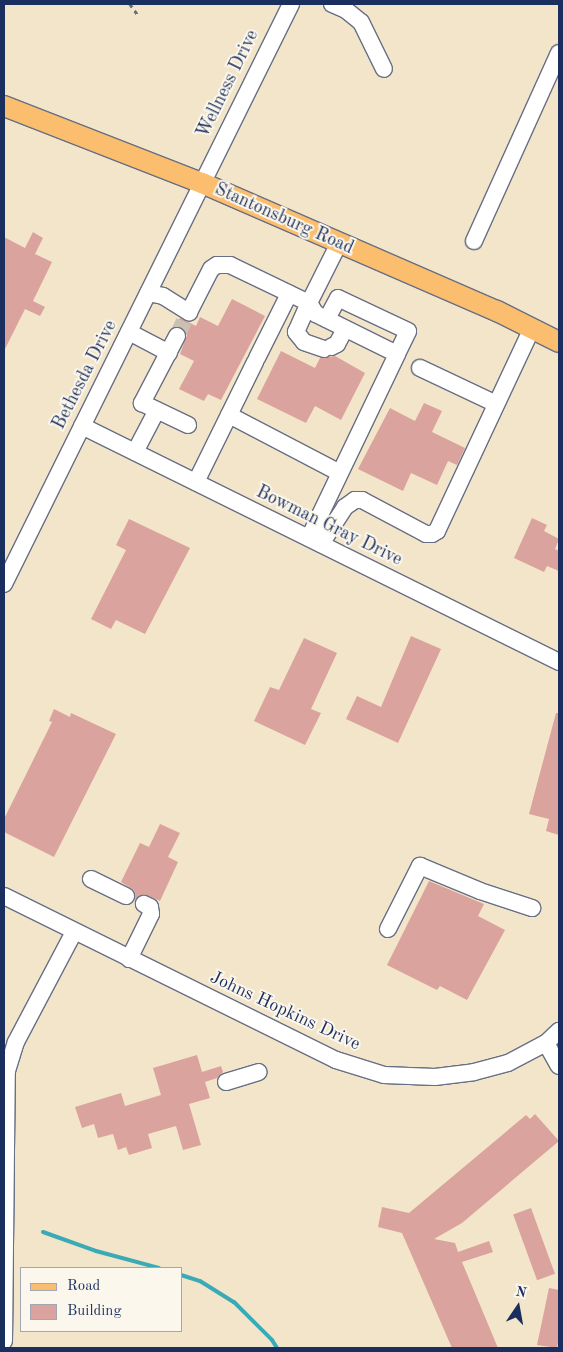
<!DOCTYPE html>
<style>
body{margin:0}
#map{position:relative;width:563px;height:1352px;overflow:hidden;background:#f3e5ca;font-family:"Old Standard TT",serif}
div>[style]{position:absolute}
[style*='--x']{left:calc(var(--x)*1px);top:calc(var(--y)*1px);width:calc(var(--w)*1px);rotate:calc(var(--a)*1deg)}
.stream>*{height:4px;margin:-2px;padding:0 2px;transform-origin:2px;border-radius:2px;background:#3aaab7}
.building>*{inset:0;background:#daa39d;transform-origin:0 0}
.minor-tunnel>*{height:16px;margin-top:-8px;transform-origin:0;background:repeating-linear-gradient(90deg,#c8c1b4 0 16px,transparent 0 24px)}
.path>*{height:2.5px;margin-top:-1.25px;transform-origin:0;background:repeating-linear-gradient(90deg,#676f84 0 4px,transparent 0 8px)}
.roads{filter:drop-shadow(1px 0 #676f84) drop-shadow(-1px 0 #676f84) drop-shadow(0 1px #676f84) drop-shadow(0 -1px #676f84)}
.minor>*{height:16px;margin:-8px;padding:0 8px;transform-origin:8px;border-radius:8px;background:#fff}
.major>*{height:20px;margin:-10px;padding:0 10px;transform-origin:10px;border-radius:10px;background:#fabe6e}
span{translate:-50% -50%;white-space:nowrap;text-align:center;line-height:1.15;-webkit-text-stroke:4px #fbf7ec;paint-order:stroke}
.street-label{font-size:18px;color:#1b2f5e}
.frame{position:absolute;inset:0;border:5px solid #1b2f5e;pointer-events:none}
.legend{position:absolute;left:20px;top:1267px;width:162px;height:65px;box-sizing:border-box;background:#fbf7ec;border:1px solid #a1a7b3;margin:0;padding:6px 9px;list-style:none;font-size:15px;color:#1b2f5e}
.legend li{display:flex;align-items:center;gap:10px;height:25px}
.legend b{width:25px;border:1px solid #a1a7b3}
.north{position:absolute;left:493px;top:1282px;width:50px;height:50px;-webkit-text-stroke:4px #fbf7ec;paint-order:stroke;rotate:12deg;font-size:14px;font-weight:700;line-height:20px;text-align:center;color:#1b2f5e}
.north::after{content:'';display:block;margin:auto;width:18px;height:22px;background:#1b2f5e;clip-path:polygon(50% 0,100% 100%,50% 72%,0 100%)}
</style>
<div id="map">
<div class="stream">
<div style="--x:43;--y:1232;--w:56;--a:19.7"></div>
<div style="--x:96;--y:1251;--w:65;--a:15.1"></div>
<div style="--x:181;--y:1275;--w:20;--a:18"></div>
<div style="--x:200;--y:1281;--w:40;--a:32"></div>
<div style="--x:234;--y:1302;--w:54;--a:45"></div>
<div style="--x:272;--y:1340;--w:9;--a:58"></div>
</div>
<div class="building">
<div style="clip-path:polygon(33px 232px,43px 238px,35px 254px,52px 262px,33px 301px,45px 307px,40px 316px,25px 309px,4px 351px,4px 237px,25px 248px)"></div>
<div style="clip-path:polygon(232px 299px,265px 316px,221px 400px,208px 394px,204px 401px,179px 389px,194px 361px,180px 354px,187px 335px,182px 327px,175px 326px,180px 318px,196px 326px,200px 317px,218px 326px)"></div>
<div style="clip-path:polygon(281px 351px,315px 368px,320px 358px,335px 356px,365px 373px,341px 420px,315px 406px,306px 423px,257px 399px)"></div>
<div style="clip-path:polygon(424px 403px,442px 411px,432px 432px,465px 448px,457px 465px,448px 461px,437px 485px,411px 473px,403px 491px,358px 469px,390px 408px,415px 421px)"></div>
<div style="clip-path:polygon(532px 518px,547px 525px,544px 531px,559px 539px,555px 549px,559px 551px,559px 571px,547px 566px,544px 572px,514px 558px)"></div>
<div style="clip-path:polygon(129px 519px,190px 548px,145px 634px,116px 620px,111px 629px,91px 619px,126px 550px,116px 545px)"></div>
<div style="clip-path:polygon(411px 636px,441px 649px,398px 743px,346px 719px,357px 696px,381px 707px)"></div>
<div style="clip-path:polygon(304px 638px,337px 653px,311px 709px,321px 713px,305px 745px,254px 721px,270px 687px,279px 690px)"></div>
<div style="clip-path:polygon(54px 709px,70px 717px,71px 713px,116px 734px,54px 857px,4px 832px,4px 819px,52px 722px,49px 721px)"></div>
<div style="clip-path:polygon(556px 713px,559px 713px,559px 835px,546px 831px,549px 819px,529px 814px)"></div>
<div style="clip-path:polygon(160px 824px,180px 833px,168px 857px,178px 862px,160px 901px,144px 894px,135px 899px,134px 890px,121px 882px,140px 843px,149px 847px)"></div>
<div style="clip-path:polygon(429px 881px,484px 904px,478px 916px,505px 930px,467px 1000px,440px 986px,437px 990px,387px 965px)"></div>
<div style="clip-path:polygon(197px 1055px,202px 1072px,221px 1066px,223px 1072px,217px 1078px,205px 1082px,210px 1098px,189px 1104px,201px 1145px,183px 1150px,176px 1126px,148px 1134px,152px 1148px,129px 1155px,126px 1147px,118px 1150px,113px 1134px,98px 1138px,94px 1124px,82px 1128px,75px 1107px,121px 1093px,125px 1106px,161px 1095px,153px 1068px)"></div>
<div style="clip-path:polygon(535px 1114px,559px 1141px,462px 1223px,434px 1239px,455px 1243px,458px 1252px,489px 1241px,493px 1252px,462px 1262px,498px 1348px,452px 1348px,402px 1233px,378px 1227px,382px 1207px,409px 1213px,526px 1115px,530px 1119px)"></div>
<div style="left:531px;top:1208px;width:70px;height:19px;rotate:70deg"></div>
<div style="clip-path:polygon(549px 1288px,559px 1290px,559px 1336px,557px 1348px,537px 1345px)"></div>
</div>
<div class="minor-tunnel">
<div style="--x:177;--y:336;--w:17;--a:-65"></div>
</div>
<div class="path">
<div style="--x:130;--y:4;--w:14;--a:54"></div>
</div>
<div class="roads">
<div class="minor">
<div style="--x:332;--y:4;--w:15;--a:23"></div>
<div style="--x:346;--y:10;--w:19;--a:39"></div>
<div style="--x:361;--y:22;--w:52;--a:63.9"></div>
<div style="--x:474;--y:241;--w:206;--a:-65.7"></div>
<div style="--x:148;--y:293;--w:15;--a:11"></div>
<div style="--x:163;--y:296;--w:31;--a:32"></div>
<div style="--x:189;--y:312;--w:48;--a:-62.9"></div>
<div style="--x:211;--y:269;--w:7;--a:-34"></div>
<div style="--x:217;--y:265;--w:13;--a:0"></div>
<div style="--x:230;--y:265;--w:88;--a:25.7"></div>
<div style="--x:309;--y:303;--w:67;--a:-63.4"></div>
<div style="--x:129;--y:332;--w:45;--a:27.7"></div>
<div style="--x:177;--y:336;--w:76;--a:117.6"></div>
<div style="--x:142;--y:403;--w:51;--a:25.6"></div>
<div style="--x:331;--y:347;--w:7;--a:-27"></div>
<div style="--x:337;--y:344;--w:17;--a:-62"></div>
<div style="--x:324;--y:349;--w:21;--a:-161"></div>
<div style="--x:304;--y:342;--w:13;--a:-129"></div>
<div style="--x:296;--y:332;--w:32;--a:-66"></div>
<div style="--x:309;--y:303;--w:13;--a:58"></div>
<div style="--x:316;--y:314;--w:90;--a:26.3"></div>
<div style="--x:397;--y:354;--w:25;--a:-64"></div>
<div style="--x:408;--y:331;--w:77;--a:-154.8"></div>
<div style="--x:338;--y:298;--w:24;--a:118"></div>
<div style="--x:257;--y:358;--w:72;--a:-63.4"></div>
<div style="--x:420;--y:368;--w:84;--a:25.3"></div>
<div style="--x:229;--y:415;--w:125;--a:27.6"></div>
<div style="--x:82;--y:426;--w:532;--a:26.32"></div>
<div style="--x:135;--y:452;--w:47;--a:-62.4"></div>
<div style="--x:196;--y:482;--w:134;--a:-63.8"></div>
<div style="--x:309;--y:538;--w:204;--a:-64.4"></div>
<div style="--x:321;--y:544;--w:44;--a:-57"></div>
<div style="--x:345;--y:507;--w:12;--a:-35"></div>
<div style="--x:355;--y:500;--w:7;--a:0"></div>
<div style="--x:362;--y:500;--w:72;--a:28"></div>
<div style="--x:426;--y:534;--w:6;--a:0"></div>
<div style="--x:432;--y:534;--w:6;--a:-31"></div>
<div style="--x:437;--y:531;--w:224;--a:-64.9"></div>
<div style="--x:4;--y:584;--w:647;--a:-63.67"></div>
<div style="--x:91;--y:879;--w:39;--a:26"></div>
<div style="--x:4;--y:896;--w:370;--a:26.3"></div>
<div style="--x:336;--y:1060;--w:50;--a:17.4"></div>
<div style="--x:384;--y:1075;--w:51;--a:2.2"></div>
<div style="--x:435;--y:1077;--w:39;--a:-7"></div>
<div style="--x:474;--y:1072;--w:35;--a:-15"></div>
<div style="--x:508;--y:1063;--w:43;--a:-27.8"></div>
<div style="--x:546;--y:1043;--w:18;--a:-43"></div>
<div style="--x:388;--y:929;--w:71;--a:-63.1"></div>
<div style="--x:420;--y:866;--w:65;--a:22.6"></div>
<div style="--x:480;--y:891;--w:55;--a:18.1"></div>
<div style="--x:129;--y:959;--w:50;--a:-63.9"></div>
<div style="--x:151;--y:914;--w:7;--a:-98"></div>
<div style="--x:150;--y:907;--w:7;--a:-153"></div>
<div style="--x:546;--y:1043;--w:26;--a:61"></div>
<div style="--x:226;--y:1082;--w:34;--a:-17"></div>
<div style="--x:4;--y:1341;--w:270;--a:-89.4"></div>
<div style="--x:7;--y:1071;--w:30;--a:-73"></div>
<div style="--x:16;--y:1042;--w:124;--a:-62.2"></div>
</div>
<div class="major">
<div style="--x:4;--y:106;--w:212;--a:21.3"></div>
<div style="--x:202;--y:183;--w:322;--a:23.5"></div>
<div style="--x:497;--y:311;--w:69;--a:26.6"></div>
</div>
</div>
<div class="street-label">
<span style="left:228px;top:84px;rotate:-64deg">Wellness Drive</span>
<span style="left:284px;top:219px;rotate:24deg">Stantonsburg Road</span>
<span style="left:85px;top:375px;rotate:-63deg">Bethesda Drive</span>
<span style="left:329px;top:526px;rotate:26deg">Bowman Gray Drive</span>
<span style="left:285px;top:1011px;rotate:25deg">Johns Hopkins Drive</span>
</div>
<div class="frame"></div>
<ul class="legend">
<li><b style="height:6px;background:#fabe6e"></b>Road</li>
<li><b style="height:14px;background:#daa39d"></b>Building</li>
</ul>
<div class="north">N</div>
</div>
